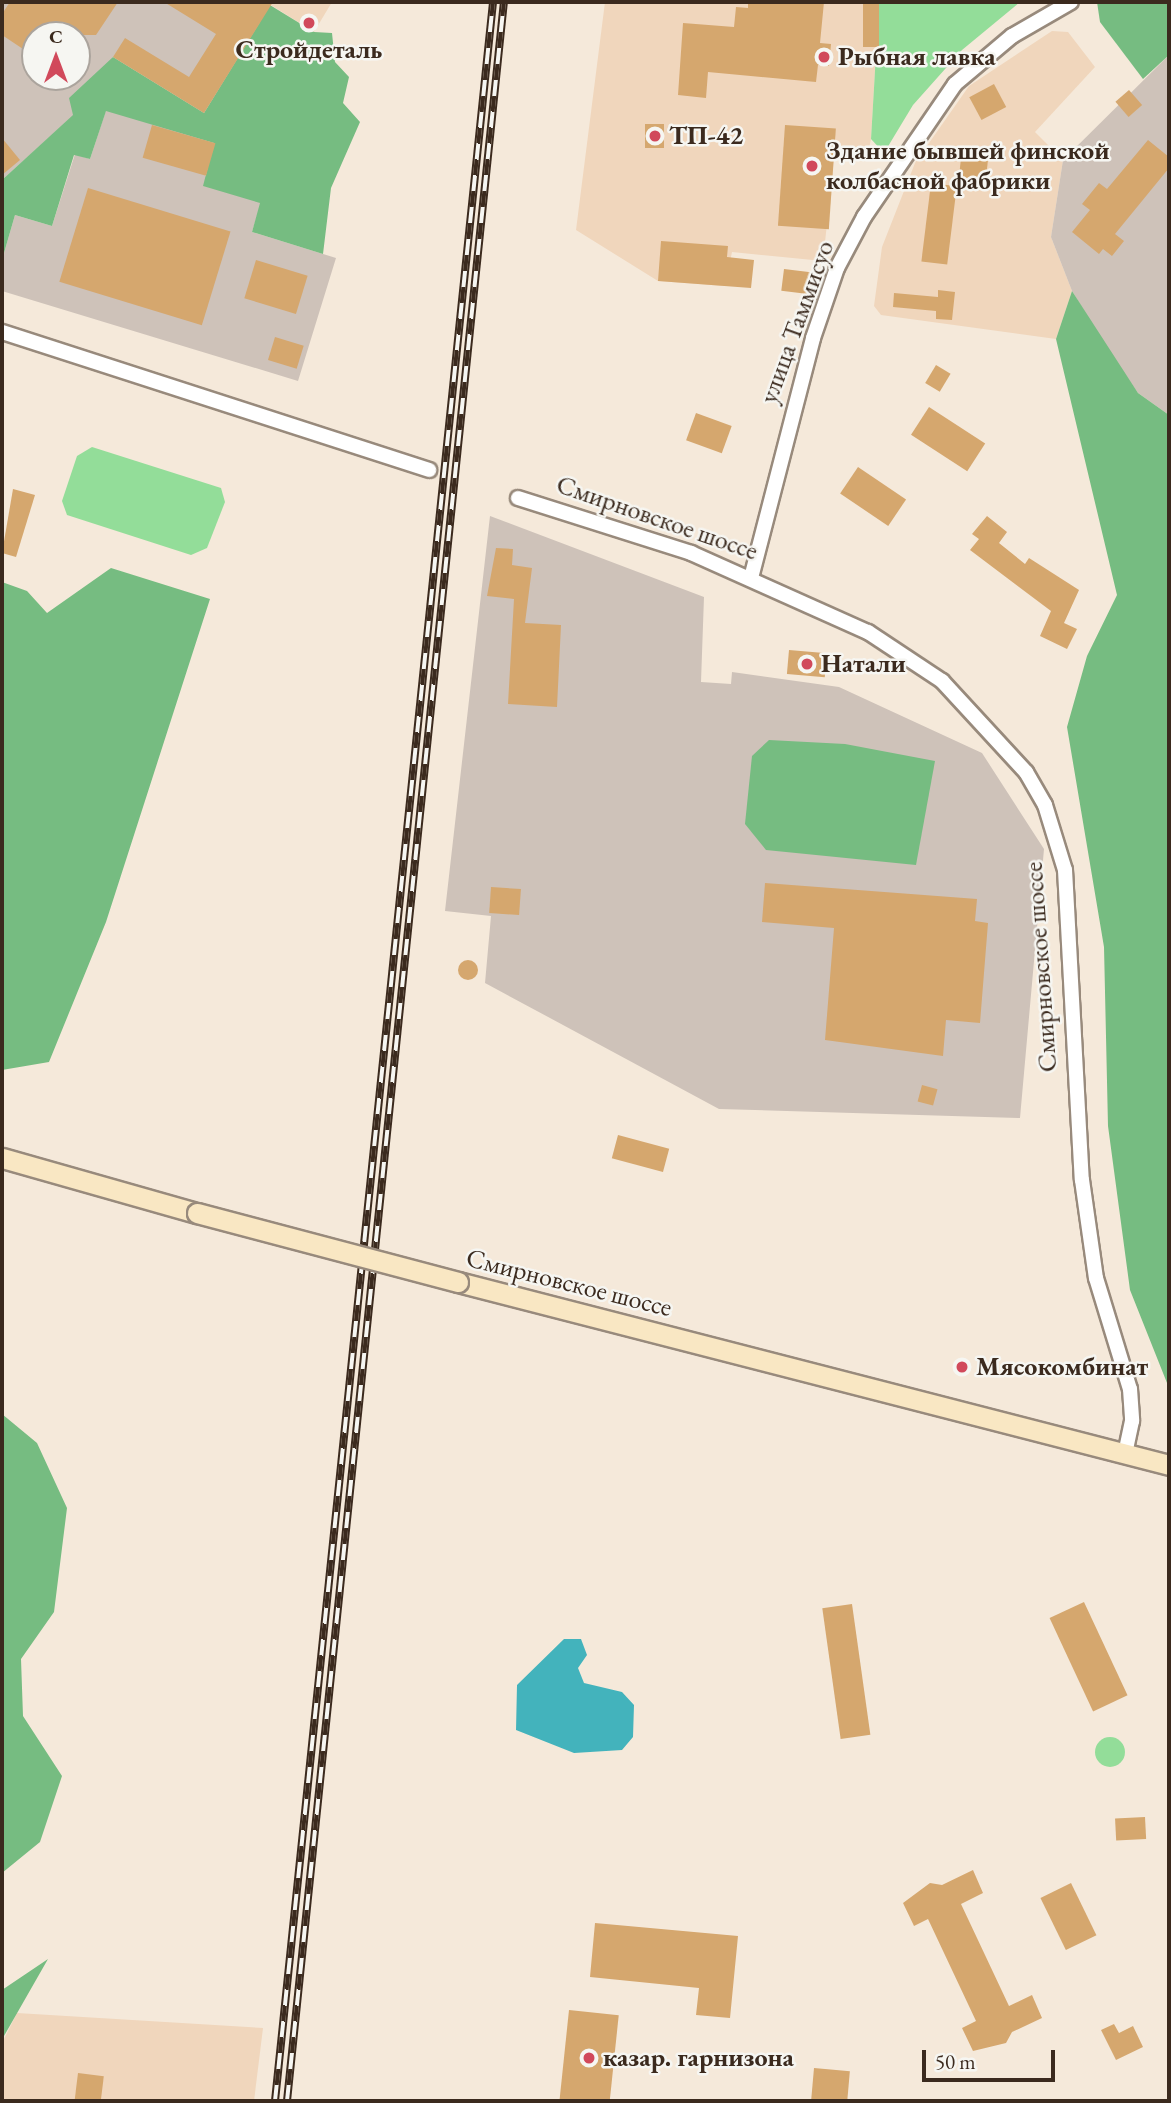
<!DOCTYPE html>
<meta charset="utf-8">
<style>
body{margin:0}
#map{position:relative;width:1171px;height:2103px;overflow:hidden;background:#f5e9da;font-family:"EB Garamond",serif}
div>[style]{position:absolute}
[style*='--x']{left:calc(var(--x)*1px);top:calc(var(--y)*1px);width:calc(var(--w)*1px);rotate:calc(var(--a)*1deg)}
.built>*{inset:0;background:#f0d6bc}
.industrial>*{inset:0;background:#cec2b9}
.green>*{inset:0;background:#93dd99}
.round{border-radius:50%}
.forest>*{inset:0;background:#76bc81}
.water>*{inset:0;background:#43b3bc}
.building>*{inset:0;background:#d5a76e;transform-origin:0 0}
.roads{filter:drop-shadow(2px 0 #988a7c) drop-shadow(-2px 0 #988a7c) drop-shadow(0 2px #988a7c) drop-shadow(0 -2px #988a7c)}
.minor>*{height:14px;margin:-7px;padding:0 7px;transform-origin:7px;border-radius:7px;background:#fff}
.secondary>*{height:19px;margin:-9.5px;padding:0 9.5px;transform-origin:9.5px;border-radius:9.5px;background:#f9e7c3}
.rail>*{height:8px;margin-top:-4px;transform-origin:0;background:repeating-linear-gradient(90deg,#f6f6f2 0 16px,#3b2a1e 0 32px);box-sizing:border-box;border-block:2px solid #3b2a1e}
.bridges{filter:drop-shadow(2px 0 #988a7c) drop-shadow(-2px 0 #988a7c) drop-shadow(0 2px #988a7c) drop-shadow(0 -2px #988a7c)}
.secondary-bridge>*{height:19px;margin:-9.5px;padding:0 9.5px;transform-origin:9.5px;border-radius:9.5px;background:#f9e7c3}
.dots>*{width:19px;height:19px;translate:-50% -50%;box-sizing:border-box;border:4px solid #f6f6f2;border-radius:50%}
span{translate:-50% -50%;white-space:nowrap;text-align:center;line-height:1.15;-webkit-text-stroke:5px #f6f6f2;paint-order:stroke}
.poi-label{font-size:26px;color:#3b2a1e;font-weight:700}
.left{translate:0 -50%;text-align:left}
.street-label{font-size:26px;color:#3b2a1e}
.frame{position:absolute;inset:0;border:4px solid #3b2a1e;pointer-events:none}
.north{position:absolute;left:21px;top:21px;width:70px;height:70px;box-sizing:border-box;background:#f6f6f2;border:2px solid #aba49d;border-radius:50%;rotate:0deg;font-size:19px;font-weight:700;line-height:28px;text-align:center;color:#3b2a1e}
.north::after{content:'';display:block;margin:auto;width:24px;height:32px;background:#d1495b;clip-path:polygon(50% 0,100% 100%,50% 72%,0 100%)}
.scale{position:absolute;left:922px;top:2050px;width:133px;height:32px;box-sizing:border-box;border:4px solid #3b2a1e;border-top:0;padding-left:9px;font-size:21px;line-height:24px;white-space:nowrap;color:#3b2a1e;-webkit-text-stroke:5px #f6f6f2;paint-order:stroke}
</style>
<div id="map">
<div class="built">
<div style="clip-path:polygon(266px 2px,332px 2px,314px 32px)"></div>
<div style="clip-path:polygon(605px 2px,879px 2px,871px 139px,867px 158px,834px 158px,823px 261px,732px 252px,725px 286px,658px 281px,576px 230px)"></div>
<div style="clip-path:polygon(1052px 31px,1068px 32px,1095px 67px,1035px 132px,1063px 160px,1051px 237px,1072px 291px,1056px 339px,881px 315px,874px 306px,882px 247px,915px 163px,969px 86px)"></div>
<div style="clip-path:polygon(17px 2013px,263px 2028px,254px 2101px,2px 2101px,2px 2043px)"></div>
</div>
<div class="industrial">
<div style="clip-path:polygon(evenodd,2px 2px,228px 2px,261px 22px,204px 113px,113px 57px,74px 115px,2px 180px,2px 2px,35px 35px,77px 35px,77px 77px,35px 77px,35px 35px)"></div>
<div style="clip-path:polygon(1169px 55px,1169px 415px,1138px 393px,1108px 350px,1072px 291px,1051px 237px,1063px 160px)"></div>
<div style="clip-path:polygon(106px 110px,215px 143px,205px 176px,261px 203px,252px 232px,336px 258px,298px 381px,2px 291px,2px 260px,15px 215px,52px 226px,75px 154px,90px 159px)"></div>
<div style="clip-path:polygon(490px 516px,704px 597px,701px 682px,731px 684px,732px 672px,839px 687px,982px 753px,1044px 849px,1020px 1118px,719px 1109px,485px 983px,491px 916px,445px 911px)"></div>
</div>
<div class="green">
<div style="clip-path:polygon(879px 2px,1020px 2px,962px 50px,913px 105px,884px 153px,871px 139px)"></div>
<div style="clip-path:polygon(92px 447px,221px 488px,225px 502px,207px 548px,191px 555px,67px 515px,62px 501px,77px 456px)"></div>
<div class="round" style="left:1095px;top:1737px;width:30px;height:30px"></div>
</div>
<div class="forest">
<div style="clip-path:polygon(228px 2px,265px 2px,314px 32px,332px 33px,335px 62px,349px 77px,343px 103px,360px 122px,331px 188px,323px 254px,252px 232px,260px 203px,203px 186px,214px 143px,106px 111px,90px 159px,74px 155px,52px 226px,15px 215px,2px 260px,2px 180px,73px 115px,69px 98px,113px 57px,204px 113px,260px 22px)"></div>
<div style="clip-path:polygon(1097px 2px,1169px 2px,1169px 55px,1143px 79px,1100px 22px)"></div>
<div style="clip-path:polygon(1072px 291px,1138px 393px,1169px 415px,1169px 1388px,1130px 1290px,1108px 1126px,1104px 947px,1067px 727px,1087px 656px,1117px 595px,1056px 339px)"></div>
<div style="clip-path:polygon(111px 568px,210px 599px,106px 922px,49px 1062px,2px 1070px,2px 582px,27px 591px,47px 613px)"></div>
<div style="clip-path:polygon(769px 740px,845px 744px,935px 761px,916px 865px,766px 850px,745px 824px,752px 756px)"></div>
<div style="clip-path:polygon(2px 1414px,37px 1443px,67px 1508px,54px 1612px,21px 1659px,23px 1716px,62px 1776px,40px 1842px,2px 1873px)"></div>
<div style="clip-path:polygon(48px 1959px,4px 2036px,2px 2043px,2px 1990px)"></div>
</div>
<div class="water">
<div style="clip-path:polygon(564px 1639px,581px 1639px,587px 1655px,578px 1668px,584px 1683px,622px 1692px,634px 1705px,633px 1737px,622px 1750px,574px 1753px,516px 1730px,517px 1685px)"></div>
</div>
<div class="building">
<div style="clip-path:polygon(10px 2px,118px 2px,96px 35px,35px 35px,35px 57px,2px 35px,2px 14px)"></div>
<div style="clip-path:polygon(164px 2px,273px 2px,204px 113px,113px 57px,125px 38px,189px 77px,216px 34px)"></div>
<div style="clip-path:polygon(748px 2px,824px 2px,820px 43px,831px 44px,829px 66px,818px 65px,816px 82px,708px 72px,706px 98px,678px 95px,683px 23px,734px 27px,736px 7px,748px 8px)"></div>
<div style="left:863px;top:2px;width:16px;height:45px"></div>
<div style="left:994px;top:84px;width:26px;height:28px;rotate:62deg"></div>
<div style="left:1129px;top:90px;width:20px;height:18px;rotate:49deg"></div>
<div style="left:645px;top:124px;width:19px;height:24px"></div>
<div style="left:152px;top:125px;width:66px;height:34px;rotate:16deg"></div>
<div style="left:785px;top:125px;width:51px;height:101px;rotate:4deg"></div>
<div style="clip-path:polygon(2px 138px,20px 160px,2px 175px)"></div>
<div style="clip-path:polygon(1148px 140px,1169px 157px,1169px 168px,1115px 234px,1124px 241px,1112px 256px,1103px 249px,1099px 254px,1072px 232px,1090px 210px,1082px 204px,1099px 183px,1107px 189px)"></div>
<div style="left:961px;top:158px;width:27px;height:23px;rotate:6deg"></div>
<div style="left:931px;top:183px;width:26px;height:79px;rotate:7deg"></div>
<div style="left:88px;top:188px;width:149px;height:98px;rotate:17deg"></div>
<div style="clip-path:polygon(661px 241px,728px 246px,727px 257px,754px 260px,751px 288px,658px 281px)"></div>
<div style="left:256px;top:260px;width:54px;height:40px;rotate:17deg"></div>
<div style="left:784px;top:269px;width:31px;height:22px;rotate:7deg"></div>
<div style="clip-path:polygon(938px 290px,955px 292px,952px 320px,936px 319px,936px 311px,893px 307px,894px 293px,938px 297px)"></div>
<div style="left:275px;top:337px;width:30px;height:24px;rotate:17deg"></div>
<div style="left:936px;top:365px;width:17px;height:21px;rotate:31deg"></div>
<div style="left:929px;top:407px;width:67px;height:33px;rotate:33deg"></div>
<div style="left:696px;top:413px;width:38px;height:29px;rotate:20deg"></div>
<div style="left:858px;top:467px;width:58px;height:32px;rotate:34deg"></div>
<div style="clip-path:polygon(13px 489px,35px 495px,16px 557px,2px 553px)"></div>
<div style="clip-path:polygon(987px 516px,1007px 532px,999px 543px,1025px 564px,1029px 558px,1079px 590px,1064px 623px,1077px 629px,1067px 649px,1040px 636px,1051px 611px,970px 550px,979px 539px,972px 534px)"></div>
<div style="clip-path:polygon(496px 548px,513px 549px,512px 565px,532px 568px,525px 623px,561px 625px,557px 707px,508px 704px,514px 599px,487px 596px)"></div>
<div style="left:789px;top:650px;width:38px;height:24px;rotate:5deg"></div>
<div style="clip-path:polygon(765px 883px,977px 899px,975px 921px,988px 923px,980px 1023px,946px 1020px,943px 1056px,825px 1040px,834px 928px,762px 922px)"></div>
<div style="left:491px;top:887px;width:30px;height:26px;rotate:4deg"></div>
<div class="round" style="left:458px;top:960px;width:20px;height:20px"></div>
<div style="left:922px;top:1085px;width:16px;height:17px;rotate:15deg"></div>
<div style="left:618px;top:1135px;width:53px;height:24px;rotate:15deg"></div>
<div style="left:1084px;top:1602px;width:103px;height:38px;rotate:65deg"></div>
<div style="left:852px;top:1604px;width:132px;height:30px;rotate:82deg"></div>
<div style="left:1145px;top:1817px;width:22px;height:30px;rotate:87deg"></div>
<div style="clip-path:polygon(973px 1870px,983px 1893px,961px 1904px,1009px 2006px,1032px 1995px,1042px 2018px,1012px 2032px,1006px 2043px,973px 2051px,962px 2028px,976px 2021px,928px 1919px,914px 1926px,903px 1903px,930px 1883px,942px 1885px)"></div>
<div style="left:1071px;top:1883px;width:58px;height:34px;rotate:64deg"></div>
<div style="clip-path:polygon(595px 1923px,738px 1936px,730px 2018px,696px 2015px,699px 1988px,590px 1977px)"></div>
<div style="left:569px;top:2010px;width:50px;height:91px;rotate:6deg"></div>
<div style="clip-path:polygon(1114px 2024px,1119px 2033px,1133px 2026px,1143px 2047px,1116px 2060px,1101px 2030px)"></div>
<div style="left:814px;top:2068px;width:36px;height:33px;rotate:5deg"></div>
<div style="left:78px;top:2073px;width:26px;height:28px;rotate:7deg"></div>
</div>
<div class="roads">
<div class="minor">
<div style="--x:2;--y:332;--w:449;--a:17.9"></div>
<div style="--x:518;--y:498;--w:182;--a:17.6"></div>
<div style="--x:691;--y:553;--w:194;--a:24.1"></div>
<div style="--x:868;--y:632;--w:89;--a:33.5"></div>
<div style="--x:942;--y:681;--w:124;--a:47.3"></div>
<div style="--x:1026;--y:772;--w:38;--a:60"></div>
<div style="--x:1045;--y:805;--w:68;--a:72.9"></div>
<div style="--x:1065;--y:870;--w:310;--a:86.9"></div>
<div style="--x:1082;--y:1180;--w:99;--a:81.9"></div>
<div style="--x:1096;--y:1278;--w:116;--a:73"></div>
<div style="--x:1130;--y:1389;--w:32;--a:86"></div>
<div style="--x:1132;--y:1421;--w:33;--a:102"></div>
<div style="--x:751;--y:578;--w:248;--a:-75.5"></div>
<div style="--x:813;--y:338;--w:74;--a:-71.1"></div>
<div style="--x:837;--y:268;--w:58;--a:-62.1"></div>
<div style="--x:864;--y:217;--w:161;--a:-55.6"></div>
<div style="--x:955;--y:84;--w:75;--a:-40.1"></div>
<div style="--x:1012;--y:36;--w:68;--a:-30"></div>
</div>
<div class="secondary">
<div style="--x:2;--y:1158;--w:203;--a:15.8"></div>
<div style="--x:458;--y:1282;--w:734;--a:14.43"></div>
</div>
</div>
<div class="rail">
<div style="--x:275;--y:2101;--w:2110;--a:-84.07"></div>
<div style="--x:287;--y:2101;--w:2110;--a:-84.1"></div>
</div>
<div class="bridges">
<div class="secondary-bridge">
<div style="--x:197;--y:1213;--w:270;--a:14.8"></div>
</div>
</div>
<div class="dots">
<div style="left:309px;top:23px;background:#d1495b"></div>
<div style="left:824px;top:57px;background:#d1495b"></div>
<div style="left:655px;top:136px;background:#d1495b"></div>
<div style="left:812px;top:166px;background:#d1495b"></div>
<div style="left:807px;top:664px;background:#d1495b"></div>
<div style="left:962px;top:1367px;background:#d1495b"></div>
<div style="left:589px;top:2058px;background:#d1495b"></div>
</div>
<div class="poi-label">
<span style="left:309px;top:50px">Стройдеталь</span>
<span class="left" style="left:838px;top:57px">Рыбная лавка</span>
<span class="left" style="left:669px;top:136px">ТП-42</span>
<span class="left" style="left:826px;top:166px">Здание бывшей финской<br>колбасной фабрики</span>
<span class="left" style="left:821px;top:664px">Натали</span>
<span class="left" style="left:976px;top:1367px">Мясокомбинат</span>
<span class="left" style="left:603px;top:2058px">казар. гарнизона</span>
</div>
<div class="street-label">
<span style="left:797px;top:322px;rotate:-70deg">улица Таммисуо</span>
<span style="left:657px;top:518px;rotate:19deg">Смирновское шоссе</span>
<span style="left:1041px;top:967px;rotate:-94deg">Смирновское шоссе</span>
<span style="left:569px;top:1283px;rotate:14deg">Смирновское шоссе</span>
</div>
<div class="frame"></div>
<div class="north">С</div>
<div class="scale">50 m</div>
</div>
